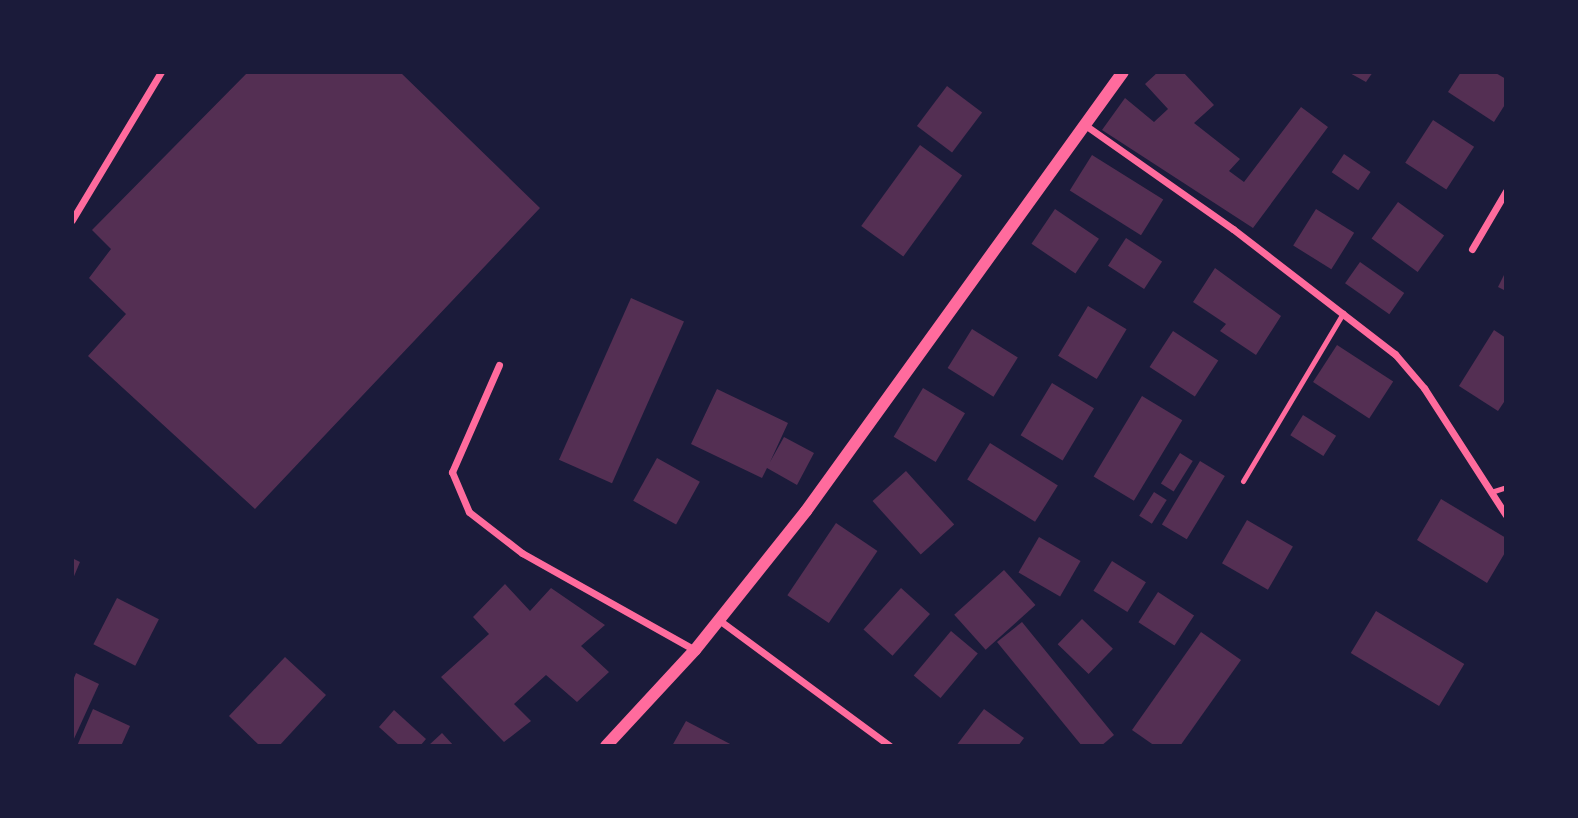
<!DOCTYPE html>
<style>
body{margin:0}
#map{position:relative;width:1578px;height:818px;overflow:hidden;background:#1b1b3a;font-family:Inter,sans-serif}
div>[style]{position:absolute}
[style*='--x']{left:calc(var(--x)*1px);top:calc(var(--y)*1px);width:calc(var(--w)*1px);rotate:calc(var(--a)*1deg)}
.building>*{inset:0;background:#542f53;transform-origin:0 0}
.service>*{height:5px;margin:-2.5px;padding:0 2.5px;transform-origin:2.5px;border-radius:2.5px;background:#ff6b9d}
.minor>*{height:7px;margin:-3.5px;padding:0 3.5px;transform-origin:3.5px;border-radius:3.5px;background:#ff6b9d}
.tertiary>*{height:12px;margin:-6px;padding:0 6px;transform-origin:6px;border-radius:6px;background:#ff6b9d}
span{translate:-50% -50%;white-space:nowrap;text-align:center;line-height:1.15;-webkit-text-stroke:5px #1b1b3a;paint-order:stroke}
.frame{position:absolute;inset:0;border:74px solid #1b1b3a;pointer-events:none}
</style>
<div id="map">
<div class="building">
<div style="clip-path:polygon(248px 72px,400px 72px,540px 208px,255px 509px,88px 356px,126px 314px,89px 278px,111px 249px,92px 230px)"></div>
<div style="clip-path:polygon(1158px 72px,1183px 72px,1214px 105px,1194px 123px,1240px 159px,1229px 171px,1244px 182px,1301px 107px,1328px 127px,1253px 228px,1102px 130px,1125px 98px,1154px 122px,1168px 109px,1145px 84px)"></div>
<div style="clip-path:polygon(1348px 72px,1373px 72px,1366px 82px)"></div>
<div style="clip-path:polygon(1461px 72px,1494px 72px,1506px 79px,1506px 103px,1494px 122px,1448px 92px)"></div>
<div style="left:947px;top:86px;width:44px;height:50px;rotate:37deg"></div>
<div style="left:1433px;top:120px;width:49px;height:51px;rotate:33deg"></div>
<div style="left:920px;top:145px;width:52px;height:100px;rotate:36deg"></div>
<div style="left:1344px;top:154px;width:32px;height:22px;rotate:34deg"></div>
<div style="left:1092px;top:155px;width:84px;height:42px;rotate:32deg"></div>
<div style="left:1398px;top:202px;width:57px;height:45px;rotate:36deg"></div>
<div style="left:1055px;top:209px;width:53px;height:42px;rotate:34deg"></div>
<div style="left:1316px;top:209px;width:45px;height:43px;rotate:32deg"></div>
<div style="left:1126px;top:238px;width:43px;height:33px;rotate:33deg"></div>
<div style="left:1360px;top:262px;width:54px;height:26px;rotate:35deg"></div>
<div style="clip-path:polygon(1215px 268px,1281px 316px,1256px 355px,1220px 331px,1226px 324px,1193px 302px)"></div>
<div style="clip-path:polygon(1506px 271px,1506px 291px,1498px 287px)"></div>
<div style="left:631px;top:298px;width:58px;height:177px;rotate:24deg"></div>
<div style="left:1088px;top:306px;width:45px;height:58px;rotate:31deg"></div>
<div style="left:972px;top:329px;width:54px;height:46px;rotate:32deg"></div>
<div style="clip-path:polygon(1494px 330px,1506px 338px,1506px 399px,1498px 411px,1459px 386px)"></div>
<div style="left:1173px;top:331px;width:54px;height:43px;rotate:33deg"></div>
<div style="left:1337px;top:345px;width:67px;height:44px;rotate:33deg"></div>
<div style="left:1052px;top:383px;width:49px;height:61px;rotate:31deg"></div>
<div style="left:923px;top:388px;width:49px;height:57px;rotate:31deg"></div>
<div style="clip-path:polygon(717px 389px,788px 423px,770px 462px,784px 437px,814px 453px,797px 485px,767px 468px,762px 478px,691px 444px)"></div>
<div style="left:1142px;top:396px;width:47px;height:94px;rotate:31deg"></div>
<div style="left:1303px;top:415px;width:39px;height:24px;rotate:32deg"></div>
<div style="left:990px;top:443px;width:80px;height:43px;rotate:32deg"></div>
<div style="left:1180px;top:453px;width:15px;height:36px;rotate:32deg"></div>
<div style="left:657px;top:458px;width:49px;height:49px;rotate:29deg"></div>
<div style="left:1200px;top:461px;width:29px;height:74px;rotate:31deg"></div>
<div style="left:906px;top:471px;width:72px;height:45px;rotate:48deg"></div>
<div style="left:1154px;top:492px;width:15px;height:28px;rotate:32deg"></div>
<div style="clip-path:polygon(1441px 499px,1506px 538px,1506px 551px,1487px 583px,1417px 540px)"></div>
<div style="left:1247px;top:520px;width:53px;height:50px;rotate:30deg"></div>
<div style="left:836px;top:523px;width:50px;height:87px;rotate:34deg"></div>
<div style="left:1039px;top:537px;width:48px;height:41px;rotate:30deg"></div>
<div style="clip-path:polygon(72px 558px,80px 562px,72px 581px)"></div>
<div style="left:1112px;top:561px;width:40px;height:35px;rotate:32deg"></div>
<div style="left:1004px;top:570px;width:47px;height:67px;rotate:48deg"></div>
<div style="clip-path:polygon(505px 584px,530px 611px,551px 588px,605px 625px,581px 646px,609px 672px,577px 702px,546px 675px,514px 704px,531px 721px,504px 742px,441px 677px,489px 634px,473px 617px)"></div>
<div style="left:901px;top:588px;width:39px;height:56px;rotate:42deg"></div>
<div style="left:1158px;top:592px;width:43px;height:36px;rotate:33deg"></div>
<div style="left:117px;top:598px;width:47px;height:52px;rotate:27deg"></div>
<div style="left:1376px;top:611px;width:103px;height:49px;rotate:31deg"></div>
<div style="left:1082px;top:619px;width:43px;height:35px;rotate:44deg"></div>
<div style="clip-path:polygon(1022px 622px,1114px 735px,1101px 746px,1082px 746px,997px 642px)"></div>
<div style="left:951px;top:631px;width:35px;height:58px;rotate:40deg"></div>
<div style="clip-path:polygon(1201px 632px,1241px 660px,1180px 746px,1155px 746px,1132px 730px)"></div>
<div style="clip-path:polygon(285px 657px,326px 695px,279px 746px,260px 746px,229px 716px)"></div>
<div style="clip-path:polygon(76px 673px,99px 684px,72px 743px,72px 683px)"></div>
<div style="clip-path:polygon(93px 709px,130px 726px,121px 746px,77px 746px)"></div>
<div style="clip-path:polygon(984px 709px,1024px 738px,1018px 746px,956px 746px)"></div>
<div style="clip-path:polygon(394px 710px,426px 739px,420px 746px,400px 746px,379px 727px)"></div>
<div style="clip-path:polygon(686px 721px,734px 746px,672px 746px)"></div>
<div style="clip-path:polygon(442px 733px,454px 746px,428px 746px)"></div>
</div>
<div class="service">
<div style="--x:1243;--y:481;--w:196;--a:-59.2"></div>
<div style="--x:1491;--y:492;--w:16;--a:-18"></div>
</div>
<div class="minor">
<div style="--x:1085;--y:125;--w:181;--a:35.1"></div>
<div style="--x:1233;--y:229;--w:205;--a:37.7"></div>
<div style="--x:1395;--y:354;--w:45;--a:49.5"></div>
<div style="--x:1424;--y:388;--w:151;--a:57.2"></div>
<div style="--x:72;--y:220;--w:173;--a:-59"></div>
<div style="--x:1472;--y:249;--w:67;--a:-59.6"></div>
<div style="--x:499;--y:365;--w:117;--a:113.7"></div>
<div style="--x:452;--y:472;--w:43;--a:67"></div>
<div style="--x:469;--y:512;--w:67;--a:37.7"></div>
<div style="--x:522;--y:553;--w:198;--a:29.3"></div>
<div style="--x:719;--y:620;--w:212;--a:36.4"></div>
</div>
<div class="tertiary">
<div style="--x:606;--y:746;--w:131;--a:-47.2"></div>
<div style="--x:695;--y:650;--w:178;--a:-51.4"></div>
<div style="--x:806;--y:511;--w:541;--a:-54.17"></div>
</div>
<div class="frame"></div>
</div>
